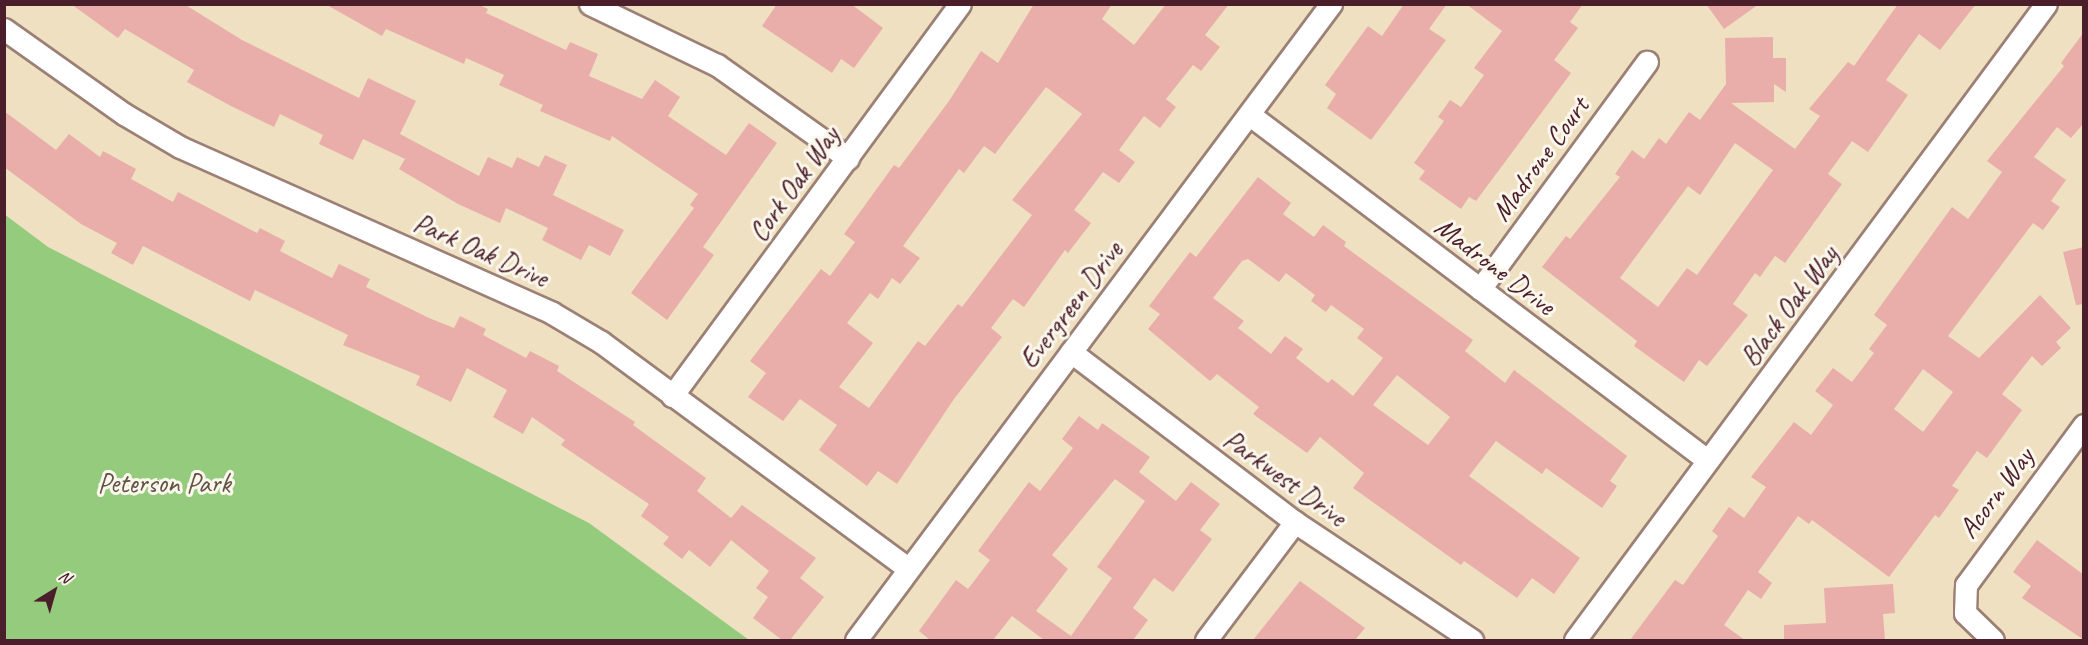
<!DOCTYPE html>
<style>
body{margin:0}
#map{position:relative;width:2088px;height:645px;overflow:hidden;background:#efe0c1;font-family:Caveat,sans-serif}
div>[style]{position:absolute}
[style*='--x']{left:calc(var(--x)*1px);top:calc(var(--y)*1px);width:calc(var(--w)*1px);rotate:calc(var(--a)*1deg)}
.green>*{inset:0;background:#94cb7d}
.building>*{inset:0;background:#e9aeaa}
.roads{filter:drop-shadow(2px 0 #9c8076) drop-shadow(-2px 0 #9c8076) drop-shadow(0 2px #9c8076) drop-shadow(0 -2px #9c8076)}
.minor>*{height:21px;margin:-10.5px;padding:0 10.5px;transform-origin:10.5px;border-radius:10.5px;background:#fff}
span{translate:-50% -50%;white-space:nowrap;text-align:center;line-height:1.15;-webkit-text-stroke:6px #fbf7ec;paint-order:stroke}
.street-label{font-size:28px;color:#4a1f2b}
.park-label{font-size:28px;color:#605344}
.frame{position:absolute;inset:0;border:6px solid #4a1f2b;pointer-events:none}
.north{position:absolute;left:24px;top:561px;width:60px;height:60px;-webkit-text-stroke:4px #fbf7ec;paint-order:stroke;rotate:37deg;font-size:16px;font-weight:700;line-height:24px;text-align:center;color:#4a1f2b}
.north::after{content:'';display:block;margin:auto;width:21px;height:27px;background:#4a1f2b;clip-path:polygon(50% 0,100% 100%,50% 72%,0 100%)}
</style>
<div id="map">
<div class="green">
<div style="clip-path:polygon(4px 214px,48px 247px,589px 523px,749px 640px,5px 640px)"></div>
</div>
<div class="building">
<div style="clip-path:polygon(71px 4px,184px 4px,242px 40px,359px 98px,368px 78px,416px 101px,400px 134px,479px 176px,488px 157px,512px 168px,517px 157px,539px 167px,545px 155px,567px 165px,553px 195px,624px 230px,610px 256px,589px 245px,581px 260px,542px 240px,548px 228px,506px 208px,500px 223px,458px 204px,399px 169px,405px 159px,363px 139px,353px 160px,319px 144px,323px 135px,280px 114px,274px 127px,229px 105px,187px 82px,194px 70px,125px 29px,118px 38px)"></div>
<div style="clip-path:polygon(325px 4px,477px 4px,488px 9px,486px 13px,566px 50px,570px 42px,598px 54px,589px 76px,642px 99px,655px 80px,680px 97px,668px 116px,726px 155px,749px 123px,777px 143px,703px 247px,714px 255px,667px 320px,631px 293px,694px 208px,690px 205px,698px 194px,612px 136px,610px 141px,540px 111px,543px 105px,499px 85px,504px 75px,466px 58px,464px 64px,386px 29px,382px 36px)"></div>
<div style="clip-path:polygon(777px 4px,851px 4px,883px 28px,854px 68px,841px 59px,832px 73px,762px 26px)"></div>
<div style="clip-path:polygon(evenodd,1034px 4px,1112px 4px,1102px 19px,1134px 45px,1166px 4px,1229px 4px,1205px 35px,1220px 47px,1201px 71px,1193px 65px,1166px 99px,1176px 107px,1160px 128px,1144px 116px,1119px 150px,1135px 162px,1119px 183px,1103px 172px,1074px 210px,1091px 223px,1068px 253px,1065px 250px,1024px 307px,1013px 299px,991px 328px,1002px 337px,954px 399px,897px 484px,878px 471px,867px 486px,819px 450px,837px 425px,800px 399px,783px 421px,748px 397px,766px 373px,750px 361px,821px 269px,830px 276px,855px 242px,844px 234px,894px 165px,899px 168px,949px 101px,981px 51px,998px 63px,1034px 4px,1046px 87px,1082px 114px,1012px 200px,1032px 215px,962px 307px,958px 304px,925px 346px,918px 341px,869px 408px,839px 387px,873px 343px,847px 323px,870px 293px,878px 299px,892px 278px,900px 284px,920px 258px,903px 246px,959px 169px,964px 173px,984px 146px,995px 154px,1046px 87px)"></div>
<div style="clip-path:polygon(1404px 4px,1447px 4px,1429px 29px,1446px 40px,1371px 140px,1327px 108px,1336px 94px,1325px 85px,1368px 26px,1382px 36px)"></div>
<div style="clip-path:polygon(1466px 4px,1583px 4px,1570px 22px,1578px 28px,1554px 60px,1571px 73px,1476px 201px,1469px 197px,1461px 209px,1419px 179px,1425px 171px,1414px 163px,1444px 121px,1438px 117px,1450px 100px,1461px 107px,1484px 75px,1474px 68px,1502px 31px)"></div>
<div style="clip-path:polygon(1706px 4px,1759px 4px,1724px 29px)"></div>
<div style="clip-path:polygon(evenodd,1898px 4px,1976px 4px,1940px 50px,1919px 34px,1886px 80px,1908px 95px,1868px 152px,1852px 141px,1828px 174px,1842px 184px,1785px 263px,1775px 256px,1760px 277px,1755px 273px,1733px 304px,1748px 315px,1707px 366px,1699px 360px,1684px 382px,1634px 346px,1637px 341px,1542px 267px,1566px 236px,1570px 239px,1620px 177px,1615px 174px,1632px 150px,1644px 159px,1659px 138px,1666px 144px,1689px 112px,1700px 120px,1726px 84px,1725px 38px,1773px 37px,1773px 58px,1786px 58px,1786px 92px,1774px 84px,1774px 102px,1731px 103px,1795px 149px,1820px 116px,1809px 109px,1848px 62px,1854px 66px,1898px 4px,1735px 143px,1773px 170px,1697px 275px,1687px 268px,1658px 307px,1620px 278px,1688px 186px,1700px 195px,1735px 143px)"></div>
<div style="clip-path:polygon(evenodd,2084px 32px,2084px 123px,2071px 138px,2057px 127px,2034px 157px,2066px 180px,2051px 201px,2060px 207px,2043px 230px,2033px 223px,1948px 336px,1979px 358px,2040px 295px,2071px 328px,2056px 342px,2061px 348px,2042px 366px,2032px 356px,2002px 394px,2022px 410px,1987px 458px,1977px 451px,1952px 486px,1959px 490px,1939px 518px,1935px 515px,1889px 577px,1812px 520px,1809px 524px,1798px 516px,1758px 572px,1772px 583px,1761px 599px,1748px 590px,1724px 625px,1745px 640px,1630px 640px,1675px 580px,1683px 585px,1718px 536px,1712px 531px,1729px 507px,1744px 518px,1766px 487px,1751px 477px,1794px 422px,1811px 435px,1833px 405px,1815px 391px,1833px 368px,1852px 382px,1874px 353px,1869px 349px,1887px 325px,1874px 315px,1952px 207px,1968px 219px,2002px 172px,1987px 161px,2064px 66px,2061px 63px,2084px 32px,1923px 369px,1953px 392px,1923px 432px,1894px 409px,1923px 369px)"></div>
<div style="clip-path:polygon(4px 111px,56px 150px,69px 134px,100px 157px,103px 151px,136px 169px,131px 179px,173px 202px,178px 192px,257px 233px,260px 228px,285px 241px,280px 251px,332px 278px,339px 264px,370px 279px,366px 287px,429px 318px,454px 328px,460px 316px,486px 329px,483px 335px,526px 358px,530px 351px,559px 366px,557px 371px,635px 422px,633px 425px,706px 478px,697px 491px,731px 518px,742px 505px,816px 558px,800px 578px,824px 597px,790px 640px,782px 640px,753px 618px,768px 597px,756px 588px,769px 571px,731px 540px,710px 567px,689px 550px,682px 559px,663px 544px,669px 537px,641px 516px,649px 504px,561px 445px,565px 440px,532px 417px,523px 434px,493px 417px,507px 390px,467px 368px,451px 402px,416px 385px,420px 376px,343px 345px,348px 335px,255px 290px,250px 301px,143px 246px,133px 265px,111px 253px,117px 243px,81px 224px,4px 167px)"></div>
<div style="clip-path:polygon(evenodd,1258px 177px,1291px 203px,1283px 214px,1314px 237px,1323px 225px,1346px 242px,1344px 246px,1473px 340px,1465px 351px,1505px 383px,1514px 370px,1627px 456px,1610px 481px,1617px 486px,1602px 508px,1546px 468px,1542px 474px,1496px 441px,1469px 476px,1580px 558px,1554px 594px,1532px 578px,1517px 598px,1464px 561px,1461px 565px,1353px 488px,1364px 473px,1320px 437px,1307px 453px,1253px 414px,1259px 407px,1217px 374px,1210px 381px,1148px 329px,1160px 314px,1149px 306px,1190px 252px,1196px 257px,1258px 177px,1248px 259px,1279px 282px,1286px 273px,1315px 295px,1311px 301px,1326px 312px,1331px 305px,1364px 329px,1357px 338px,1383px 358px,1353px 396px,1332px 379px,1328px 383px,1296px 358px,1303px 349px,1285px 336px,1271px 354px,1238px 328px,1244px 321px,1213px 298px,1242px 261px,1248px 259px,1258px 177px,1397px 375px,1450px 417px,1428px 445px,1373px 405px,1397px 375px)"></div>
<div style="clip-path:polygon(2084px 247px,2084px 304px,2076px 305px,2063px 252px)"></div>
<div style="clip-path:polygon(evenodd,1079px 416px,1098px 430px,1102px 423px,1150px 457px,1139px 472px,1176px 501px,1191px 482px,1220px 504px,1200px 530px,1212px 539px,1173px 592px,1154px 578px,1133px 608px,1148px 620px,1133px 640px,1044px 640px,1012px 616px,993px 640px,930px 640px,919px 631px,956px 580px,968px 589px,990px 560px,978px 551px,1029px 482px,1040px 491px,1073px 448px,1062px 439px,1079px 416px,1115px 479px,1145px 501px,1097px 567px,1112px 578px,1071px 636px,1036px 611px,1068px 569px,1052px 555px,1115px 479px)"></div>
<div style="clip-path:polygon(2037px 540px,2084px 575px,2084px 640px,2022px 598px,2031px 586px,2013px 572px)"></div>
<div style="clip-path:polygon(1300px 581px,1365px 628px,1355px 640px,1253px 640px)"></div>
<div style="clip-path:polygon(1893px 584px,1895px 613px,1883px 614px,1885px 640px,1784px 640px,1784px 625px,1826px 623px,1824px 588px)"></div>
</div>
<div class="roads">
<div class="minor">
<div style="--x:590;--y:4;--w:141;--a:25.7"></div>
<div style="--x:717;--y:65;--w:161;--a:35.4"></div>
<div style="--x:4;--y:29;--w:147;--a:35.3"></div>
<div style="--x:124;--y:114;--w:65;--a:30.5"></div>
<div style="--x:180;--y:147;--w:407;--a:24"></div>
<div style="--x:552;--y:313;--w:57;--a:30.6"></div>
<div style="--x:601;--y:342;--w:380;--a:36.4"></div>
<div style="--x:1250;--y:115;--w:573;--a:37.05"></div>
<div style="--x:1480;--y:289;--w:282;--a:-53.7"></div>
<div style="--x:1071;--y:352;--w:281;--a:37.2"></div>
<div style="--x:1295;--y:522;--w:213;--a:33.7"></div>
<div style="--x:672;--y:396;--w:486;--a:-53.7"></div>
<div style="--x:856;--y:640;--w:794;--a:-53.25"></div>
<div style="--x:1206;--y:640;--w:148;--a:-53"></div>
<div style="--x:1575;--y:640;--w:791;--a:-53.48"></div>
<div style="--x:1993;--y:640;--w:39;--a:-136"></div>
<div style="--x:1965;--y:613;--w:28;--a:-88"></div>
<div style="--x:1966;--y:585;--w:199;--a:-53.6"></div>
</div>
</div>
<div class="street-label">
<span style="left:1540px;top:159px;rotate:-54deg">Madrone Court</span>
<span style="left:794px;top:184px;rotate:-54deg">Cork Oak Way</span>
<span style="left:481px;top:250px;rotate:24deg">Park Oak Drive</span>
<span style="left:1495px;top:266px;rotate:37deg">Madrone Drive</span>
<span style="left:1071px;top:305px;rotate:-53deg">Evergreen Drive</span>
<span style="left:1789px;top:306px;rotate:-53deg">Black Oak Way</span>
<span style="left:1285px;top:478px;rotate:36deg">Parkwest Drive</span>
<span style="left:1996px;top:493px;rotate:-53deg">Acorn Way</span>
</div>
<div class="park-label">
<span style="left:164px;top:483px">Peterson Park</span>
</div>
<div class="frame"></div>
<div class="north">N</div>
</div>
